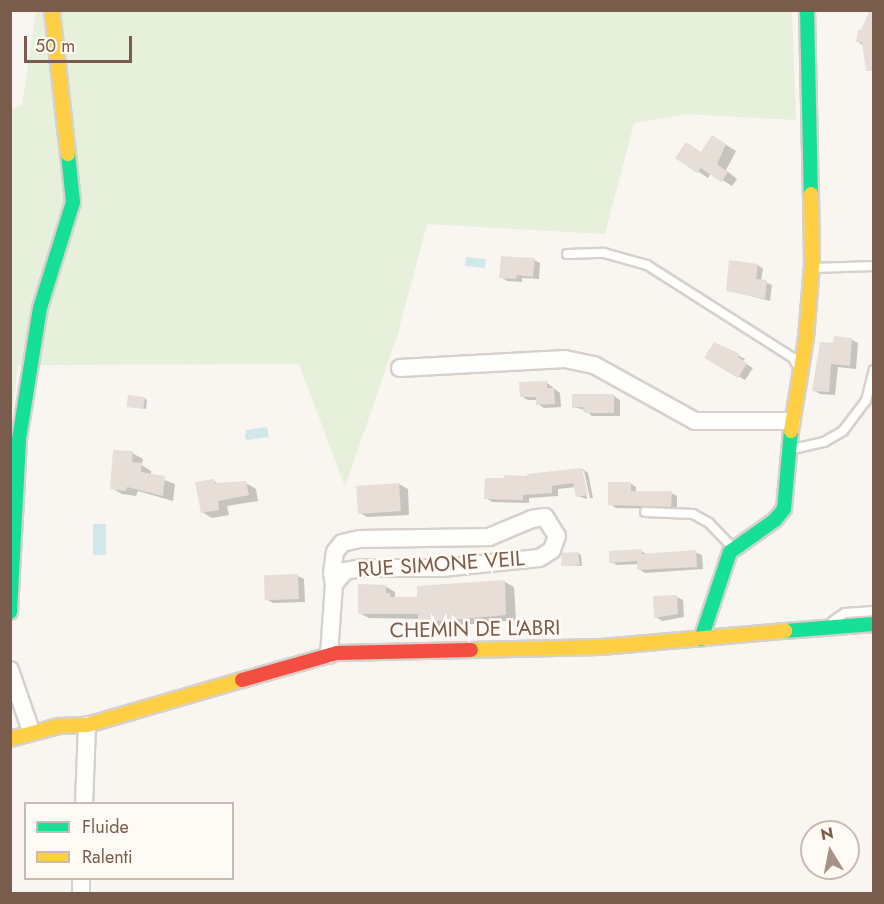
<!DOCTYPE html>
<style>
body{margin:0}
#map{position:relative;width:884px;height:904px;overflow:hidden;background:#f9f5f0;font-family:Jost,sans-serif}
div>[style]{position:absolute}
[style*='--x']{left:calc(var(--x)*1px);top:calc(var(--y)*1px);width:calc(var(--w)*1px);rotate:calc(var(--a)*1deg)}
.green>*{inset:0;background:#e7f0db}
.water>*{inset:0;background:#d0e8ea;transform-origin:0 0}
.shadow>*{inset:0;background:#0003}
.building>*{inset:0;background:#e6ded7;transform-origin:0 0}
.roads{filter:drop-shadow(2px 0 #d7d1cb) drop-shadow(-2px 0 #d7d1cb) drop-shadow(0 2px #d7d1cb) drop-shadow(0 -2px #d7d1cb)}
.lane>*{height:8px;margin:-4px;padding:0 4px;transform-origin:4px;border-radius:4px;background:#fefefd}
.street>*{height:16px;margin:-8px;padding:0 8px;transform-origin:8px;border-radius:8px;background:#fefefd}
.fast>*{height:14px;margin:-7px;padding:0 7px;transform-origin:7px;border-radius:7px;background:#16e098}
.slow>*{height:14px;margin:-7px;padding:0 7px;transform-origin:7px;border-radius:7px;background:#ffcf43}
.jam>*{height:14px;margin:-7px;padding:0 7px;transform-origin:7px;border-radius:7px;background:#f24e42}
span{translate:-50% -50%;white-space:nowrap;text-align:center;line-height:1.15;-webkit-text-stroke:5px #fffaf3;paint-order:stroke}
.street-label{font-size:21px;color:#7a5c4d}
.frame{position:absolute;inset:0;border:12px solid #7a5c4d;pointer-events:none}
.legend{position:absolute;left:24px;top:802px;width:210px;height:78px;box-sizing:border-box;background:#fffaf3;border:2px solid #cabbb1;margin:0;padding:8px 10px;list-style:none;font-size:18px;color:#7a5c4d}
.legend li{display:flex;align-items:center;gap:12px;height:30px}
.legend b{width:30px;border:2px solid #cabbb1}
.north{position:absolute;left:800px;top:820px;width:60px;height:60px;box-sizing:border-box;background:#fffaf3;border:2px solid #cabbb1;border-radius:50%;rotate:350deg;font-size:16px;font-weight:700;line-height:24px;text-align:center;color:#7a5c4d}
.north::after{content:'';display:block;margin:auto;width:21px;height:27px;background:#a69286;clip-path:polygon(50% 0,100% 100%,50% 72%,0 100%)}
.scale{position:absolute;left:24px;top:36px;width:108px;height:27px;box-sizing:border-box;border:3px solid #7a5c4d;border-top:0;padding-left:8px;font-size:18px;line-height:21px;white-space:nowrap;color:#7a5c4d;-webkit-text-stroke:4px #fffaf3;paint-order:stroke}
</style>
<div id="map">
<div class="green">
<div style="clip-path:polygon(36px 11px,792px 11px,796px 120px,685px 114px,634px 123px,605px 234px,427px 224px,398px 333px,345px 487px,299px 364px,18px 365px,11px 424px,11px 110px,22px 105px)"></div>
</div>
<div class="water">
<div style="left:466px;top:257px;width:20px;height:9px;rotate:6deg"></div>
<div style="clip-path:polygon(267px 427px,269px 437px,247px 440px,245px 438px,246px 430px)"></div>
<div style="left:93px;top:524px;width:13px;height:31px"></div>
</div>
<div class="shadow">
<div style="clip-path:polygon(872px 19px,874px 20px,874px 54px,857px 41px,862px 31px)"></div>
<div style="clip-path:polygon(723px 143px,736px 151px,726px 170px,737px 179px,732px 186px,711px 173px,708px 178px,677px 157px,702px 153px)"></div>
<div style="clip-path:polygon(534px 260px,540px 263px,539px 279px,522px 278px,522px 282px,507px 281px,501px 277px)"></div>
<div style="clip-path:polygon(758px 265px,763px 269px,761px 281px,772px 285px,770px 301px,728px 290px)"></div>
<div style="clip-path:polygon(851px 339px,858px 343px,856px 369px,838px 367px,835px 395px,820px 394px,813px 390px,835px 345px)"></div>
<div style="clip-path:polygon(714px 343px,745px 359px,743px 362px,753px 368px,745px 380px,706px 358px)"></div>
<div style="clip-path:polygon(546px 382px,560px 393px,561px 407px,544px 408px,538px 404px,538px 400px,528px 400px,521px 396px)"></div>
<div style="clip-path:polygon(614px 396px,620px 400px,620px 416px,592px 416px,585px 410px,573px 407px)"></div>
<div style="clip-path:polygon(144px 398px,147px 400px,146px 409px,129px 406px)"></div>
<div style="clip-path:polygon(132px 453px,143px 459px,142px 465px,151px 471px,151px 475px,175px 484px,173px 501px,138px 491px,136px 496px,122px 494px,112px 488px)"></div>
<div style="clip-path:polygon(582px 469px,588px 473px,593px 498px,590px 498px,584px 471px,581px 471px,587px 499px,578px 496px,576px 487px,558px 489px,558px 496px,529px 498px,529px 503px,492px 502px,486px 498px,529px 478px)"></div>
<div style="clip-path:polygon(214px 481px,219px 484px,246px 483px,256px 489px,258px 501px,227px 506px,229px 515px,212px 518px,202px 512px)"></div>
<div style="clip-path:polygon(630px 483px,636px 487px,636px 493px,671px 493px,677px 496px,677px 509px,616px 508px,610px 504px)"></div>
<div style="clip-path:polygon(399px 484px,408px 489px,409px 515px,367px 517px,358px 512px)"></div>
<div style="clip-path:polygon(641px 551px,648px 555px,695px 552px,702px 555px,703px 569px,645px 573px,639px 569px,639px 564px,617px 565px,611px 562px)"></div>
<div style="clip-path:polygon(578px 553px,581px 555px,582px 566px,563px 565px)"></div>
<div style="clip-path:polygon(298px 576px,304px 579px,305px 602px,273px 603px,266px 599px)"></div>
<div style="clip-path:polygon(505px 582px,514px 587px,516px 620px,429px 628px,420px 623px,419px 619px,369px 618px,359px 613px,385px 586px,395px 592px,395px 597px,419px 599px)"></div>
<div style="clip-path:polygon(677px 597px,683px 600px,684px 617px,662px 621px,656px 617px)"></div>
</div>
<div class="building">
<div style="clip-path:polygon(870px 10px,873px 10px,873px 71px,866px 71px,862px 42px,856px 42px,858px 30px,861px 30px)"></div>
<div style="clip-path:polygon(712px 135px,726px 144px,717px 164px,728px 172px,721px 182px,701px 168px,697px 173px,675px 158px,686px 142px,701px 152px)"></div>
<div style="clip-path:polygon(501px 256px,535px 258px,533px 277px,517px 275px,516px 279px,499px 278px)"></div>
<div style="clip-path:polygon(729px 260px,758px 264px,756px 279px,767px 280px,765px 299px,726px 291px)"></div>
<div style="clip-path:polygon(834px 336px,852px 338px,850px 366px,831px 364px,829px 392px,812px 391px,820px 342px,833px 343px)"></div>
<div style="clip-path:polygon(714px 342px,740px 354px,738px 357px,747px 363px,738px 378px,704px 358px)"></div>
<div style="clip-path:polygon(547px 381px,547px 388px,554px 388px,555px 404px,536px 405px,536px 397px,520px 397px,519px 382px)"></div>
<div style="clip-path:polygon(572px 394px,614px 394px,614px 413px,584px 413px,583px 407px,572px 408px)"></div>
<div style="left:128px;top:395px;width:17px;height:12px;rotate:7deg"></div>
<div style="clip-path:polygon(113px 450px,133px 451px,132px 462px,142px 463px,141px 472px,165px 476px,163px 496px,127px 487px,126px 491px,110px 489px)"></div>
<div style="clip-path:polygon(582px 468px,588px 495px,576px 497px,573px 483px,552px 486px,552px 493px,523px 495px,523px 500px,484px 499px,485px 478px,504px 478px,504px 475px,527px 476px,527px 474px)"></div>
<div style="clip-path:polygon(214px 479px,215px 483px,246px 481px,249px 495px,218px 501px,219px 510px,201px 513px,195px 482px)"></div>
<div style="clip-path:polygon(608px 482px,631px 482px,631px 491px,672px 491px,671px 507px,608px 505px)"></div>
<div style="left:399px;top:483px;width:28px;height:43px;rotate:86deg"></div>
<div style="clip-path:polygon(642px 549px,642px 554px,696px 550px,697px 567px,637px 570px,637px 561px,609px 563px,609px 551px)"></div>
<div style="clip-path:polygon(578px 552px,580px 565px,561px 566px,562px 553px)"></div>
<div style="left:298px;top:574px;width:25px;height:34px;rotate:88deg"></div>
<div style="clip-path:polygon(505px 580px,506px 615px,418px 623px,418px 614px,358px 614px,358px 584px,386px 585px,386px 593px,390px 593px,390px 597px,417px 597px,417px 586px)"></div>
<div style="clip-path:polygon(677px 595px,678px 614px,654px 618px,653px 596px)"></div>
</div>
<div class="roads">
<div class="lane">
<div style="--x:567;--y:254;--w:37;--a:-2"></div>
<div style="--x:604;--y:253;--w:45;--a:15.6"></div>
<div style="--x:647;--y:265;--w:173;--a:32.5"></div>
<div style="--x:793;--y:358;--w:7;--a:63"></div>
<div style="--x:814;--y:268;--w:60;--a:-1.9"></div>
<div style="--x:793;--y:449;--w:32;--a:-13"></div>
<div style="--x:824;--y:442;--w:22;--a:-30"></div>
<div style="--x:843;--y:431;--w:38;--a:-53"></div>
<div style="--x:866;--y:401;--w:32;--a:-76"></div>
<div style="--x:645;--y:512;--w:48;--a:2.4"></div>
<div style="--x:693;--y:514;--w:18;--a:29"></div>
<div style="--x:709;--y:523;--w:35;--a:46"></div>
<div style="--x:833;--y:621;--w:14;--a:-34"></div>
<div style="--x:845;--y:613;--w:29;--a:-4"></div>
</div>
<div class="street">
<div style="--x:400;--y:368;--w:165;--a:-3.1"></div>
<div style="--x:565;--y:359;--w:30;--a:12"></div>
<div style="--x:594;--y:365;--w:115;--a:29"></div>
<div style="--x:695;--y:421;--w:97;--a:0"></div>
<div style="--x:329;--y:655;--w:71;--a:-86"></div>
<div style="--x:334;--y:584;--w:11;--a:-100"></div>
<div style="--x:332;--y:573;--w:21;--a:-82"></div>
<div style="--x:335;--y:552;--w:11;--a:-52"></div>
<div style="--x:342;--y:543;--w:18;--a:-13"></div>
<div style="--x:360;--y:539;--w:129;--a:-0.9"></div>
<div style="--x:489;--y:537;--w:47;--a:-22.7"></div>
<div style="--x:532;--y:519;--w:13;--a:-9"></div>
<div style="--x:545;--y:517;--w:22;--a:58"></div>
<div style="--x:557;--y:536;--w:15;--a:110"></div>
<div style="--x:552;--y:550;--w:15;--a:148"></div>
<div style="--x:539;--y:558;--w:98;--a:174.1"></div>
<div style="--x:442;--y:568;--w:79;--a:180"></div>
<div style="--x:363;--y:568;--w:18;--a:171"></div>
<div style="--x:345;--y:571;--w:17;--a:130"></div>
<div style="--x:10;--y:670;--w:65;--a:71"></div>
<div style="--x:84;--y:804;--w:79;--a:-87.8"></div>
<div style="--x:81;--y:894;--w:16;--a:-90"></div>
</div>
<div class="fast">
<div style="--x:807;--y:10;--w:184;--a:88.8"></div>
<div style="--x:10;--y:612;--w:173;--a:-87"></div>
<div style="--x:19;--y:439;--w:133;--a:-80.9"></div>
<div style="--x:40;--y:308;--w:111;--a:-72.7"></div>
<div style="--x:73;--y:202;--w:48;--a:-95.9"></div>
<div style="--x:785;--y:631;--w:89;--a:-4.5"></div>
<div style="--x:701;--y:639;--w:92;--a:-71.6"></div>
<div style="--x:730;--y:552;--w:55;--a:-35.4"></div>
<div style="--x:775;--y:520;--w:14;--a:-51"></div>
<div style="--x:784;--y:509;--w:78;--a:-84.9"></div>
</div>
<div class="slow">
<div style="--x:52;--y:10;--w:145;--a:83.7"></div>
<div style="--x:791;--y:431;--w:94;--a:-80.8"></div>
<div style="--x:806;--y:338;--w:73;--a:-85.3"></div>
<div style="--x:812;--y:265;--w:71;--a:-90.8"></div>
<div style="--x:471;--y:650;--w:130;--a:-1.3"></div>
<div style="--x:601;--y:647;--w:185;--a:-5"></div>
<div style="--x:10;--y:739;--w:51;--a:-14.9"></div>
<div style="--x:59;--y:726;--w:28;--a:-2"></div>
<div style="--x:87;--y:725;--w:161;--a:-16.2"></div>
</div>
<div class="jam">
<div style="--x:242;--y:680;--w:99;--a:-15.9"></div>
<div style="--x:337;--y:653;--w:134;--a:-1.3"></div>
</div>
</div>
<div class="street-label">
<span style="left:441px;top:564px;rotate:-4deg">RUE SIMONE VEIL</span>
<span style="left:475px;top:629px;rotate:-1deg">CHEMIN DE L'ABRI</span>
</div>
<div class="frame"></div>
<ul class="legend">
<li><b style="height:8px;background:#16e098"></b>Fluide</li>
<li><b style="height:8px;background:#ffcf43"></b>Ralenti</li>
</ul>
<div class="north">N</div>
<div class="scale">50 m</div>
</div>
